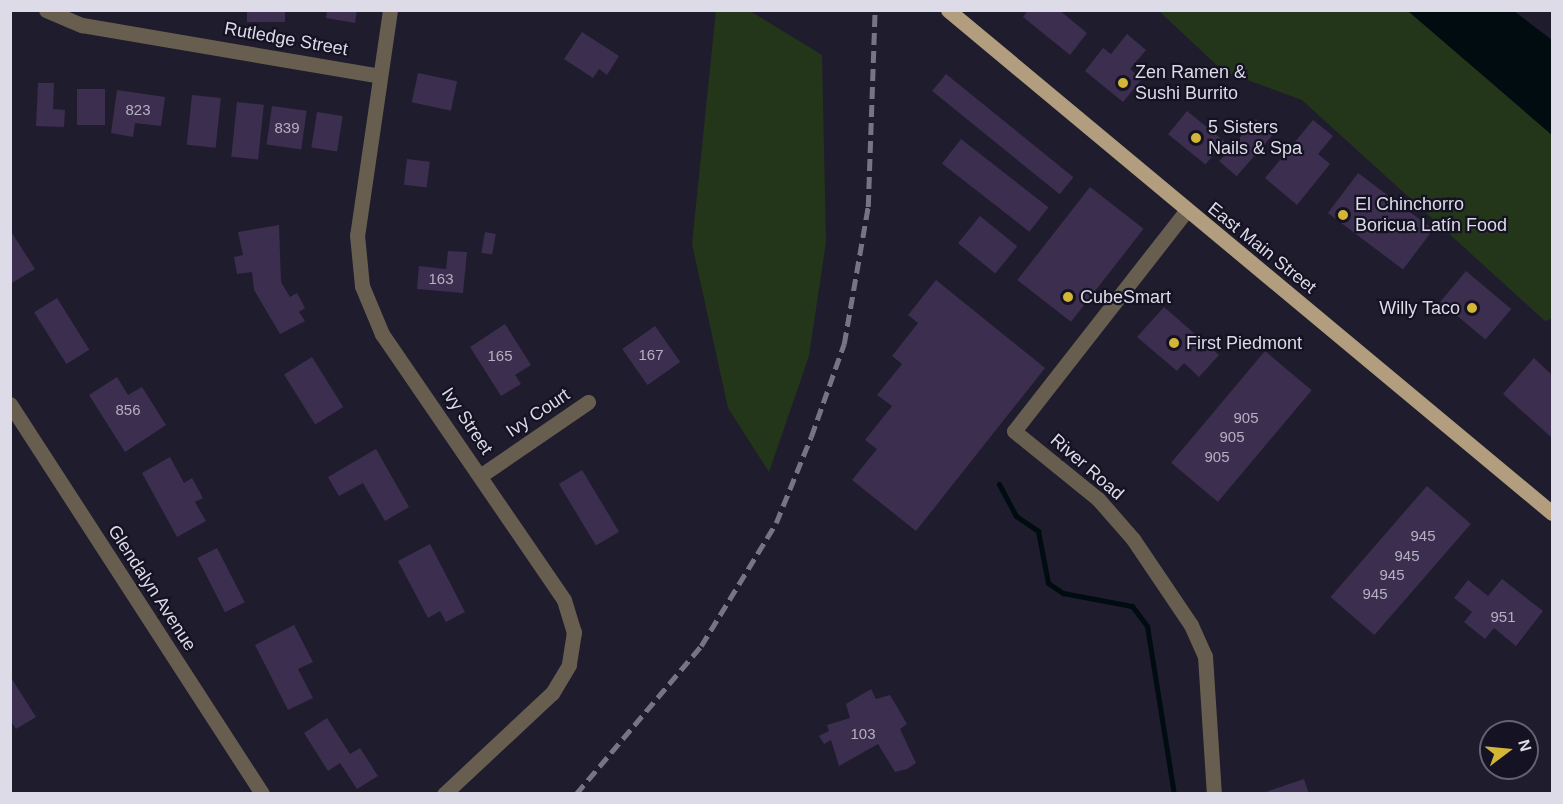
<!DOCTYPE html>
<meta charset="utf-8">
<style>
body{margin:0}
#map{position:relative;width:1563px;height:804px;overflow:hidden;background:#1f1c2d;font-family:Arial,sans-serif}
div>[style]{position:absolute}
[style*='--x']{left:calc(var(--x)*1px);top:calc(var(--y)*1px);width:calc(var(--w)*1px);rotate:calc(var(--a)*1deg)}
.green>*{inset:0;background:#23361a}
.water>*{inset:0;background:#000c0f}
.stream>*{height:5px;margin:-2.5px;padding:0 2.5px;transform-origin:2.5px;border-radius:2.5px;background:#000c0f}
.building>*{inset:0;background:#3c2e4f;transform-origin:0 0}
.street>*{height:15px;margin:-7.5px;padding:0 7.5px;transform-origin:7.5px;border-radius:7.5px;background:#685e4f}
.primary>*{height:15px;margin:-7.5px;padding:0 7.5px;transform-origin:7.5px;border-radius:7.5px;background:#b29e7f}
.rail>*{height:4.5px;margin-top:-2.25px;transform-origin:0;background:repeating-linear-gradient(90deg,#777583 0 12px,transparent 0 18px)}
.dots>*{width:16px;height:16px;translate:-50% -50%;box-sizing:border-box;border:3px solid #151323;border-radius:50%}
span{translate:-50% -50%;white-space:nowrap;text-align:center;line-height:1.15;-webkit-text-stroke:4.5px #151323;paint-order:stroke}
.number-label{font-size:15px;color:#b4b0c1}
.number-label span{-webkit-text-stroke-width:0}
.street-label{font-size:18px;color:#dcdbe7}
.poi-label{font-size:18px;color:#dcdbe7}
.left{translate:0 -50%;text-align:left}
.right{translate:-100% -50%;text-align:right}
.frame{position:absolute;inset:0;border:12px solid #dcdbe7;pointer-events:none}
.north{position:absolute;left:1479px;top:720px;width:60px;height:60px;box-sizing:border-box;background:#151323;border:2px solid #656371;border-radius:50%;rotate:74deg;font-size:16px;font-weight:700;line-height:24px;text-align:center;color:#dcdbe7}
.north::after{content:'';display:block;margin:auto;width:21px;height:27px;background:#d3b635;clip-path:polygon(50% 0,100% 100%,50% 72%,0 100%)}
</style>
<div id="map">
<div class="green">
<div style="clip-path:polygon(716px 10px,750px 11px,822px 55px,826px 242px,809px 356px,769px 472px,728px 408px,692px 244px)"></div>
<div style="clip-path:polygon(1159px 11px,1408px 11px,1552px 135px,1552px 318px,1545px 321px,1302px 100px,1223px 71px)"></div>
</div>
<div class="water">
<div style="clip-path:polygon(1408px 11px,1514px 11px,1552px 40px,1552px 135px)"></div>
</div>
<div class="stream">
<div style="--x:999;--y:484;--w:36;--a:62"></div>
<div style="--x:1016;--y:516;--w:27;--a:34"></div>
<div style="--x:1038;--y:531;--w:53;--a:79.1"></div>
<div style="--x:1048;--y:583;--w:18;--a:34"></div>
<div style="--x:1063;--y:593;--w:70;--a:10.7"></div>
<div style="--x:1132;--y:606;--w:25;--a:53"></div>
<div style="--x:1147;--y:626;--w:170;--a:80.9"></div>
</div>
<div class="building">
<div style="left:247px;top:10px;width:38px;height:12px"></div>
<div style="clip-path:polygon(327px 10px,357px 10px,355px 23px,326px 18px)"></div>
<div style="clip-path:polygon(1028px 10px,1059px 10px,1087px 33px,1070px 55px,1023px 17px)"></div>
<div style="clip-path:polygon(582px 32px,619px 56px,607px 75px,599px 69px,593px 78px,564px 59px)"></div>
<div style="clip-path:polygon(1127px 34px,1146px 50px,1130px 69px,1142px 79px,1123px 102px,1085px 71px,1103px 48px,1111px 54px)"></div>
<div style="left:418px;top:73px;width:40px;height:30px;rotate:12deg"></div>
<div style="left:946px;top:74px;width:164px;height:22px;rotate:39deg"></div>
<div style="clip-path:polygon(38px 83px,54px 83px,53px 109px,65px 110px,64px 127px,36px 126px)"></div>
<div style="left:77px;top:89px;width:28px;height:36px"></div>
<div style="clip-path:polygon(117px 90px,165px 97px,161px 126px,135px 123px,133px 137px,111px 133px)"></div>
<div style="left:192px;top:95px;width:29px;height:50px;rotate:6deg"></div>
<div style="left:237px;top:102px;width:27px;height:55px;rotate:6deg"></div>
<div style="left:272px;top:106px;width:35px;height:39px;rotate:8deg"></div>
<div style="left:1187px;top:111px;width:48px;height:30px;rotate:39deg"></div>
<div style="left:317px;top:112px;width:26px;height:36px;rotate:9deg"></div>
<div style="left:1256px;top:119px;width:23px;height:56px;rotate:41deg"></div>
<div style="clip-path:polygon(1313px 120px,1333px 136px,1318px 154px,1330px 164px,1297px 205px,1265px 178px)"></div>
<div style="left:961px;top:139px;width:111px;height:31px;rotate:38deg"></div>
<div style="left:407px;top:159px;width:23px;height:26px;rotate:7deg"></div>
<div style="left:1358px;top:173px;width:94px;height:50px;rotate:37deg"></div>
<div style="left:1090px;top:187px;width:68px;height:118px;rotate:38deg"></div>
<div style="left:980px;top:216px;width:48px;height:35px;rotate:39deg"></div>
<div style="clip-path:polygon(279px 225px,281px 282px,290px 297px,297px 293px,305px 308px,299px 312px,305px 321px,280px 334px,254px 290px,252px 272px,237px 274px,234px 257px,243px 255px,238px 232px)"></div>
<div style="clip-path:polygon(10px 230px,35px 269px,10px 284px)"></div>
<div style="left:485px;top:232px;width:11px;height:21px;rotate:10deg"></div>
<div style="clip-path:polygon(448px 251px,467px 252px,463px 293px,417px 289px,419px 266px,446px 269px)"></div>
<div style="left:1466px;top:271px;width:59px;height:40px;rotate:40deg"></div>
<div style="clip-path:polygon(936px 280px,1045px 368px,916px 531px,852px 480px,877px 449px,865px 440px,892px 406px,877px 395px,902px 364px,892px 356px,918px 323px,908px 315px)"></div>
<div style="left:57px;top:298px;width:61px;height:27px;rotate:58deg"></div>
<div style="clip-path:polygon(1164px 307px,1219px 355px,1199px 377px,1184px 363px,1177px 371px,1137px 337px)"></div>
<div style="clip-path:polygon(505px 324px,531px 365px,515px 375px,521px 384px,501px 396px,470px 347px)"></div>
<div style="left:655px;top:326px;width:44px;height:40px;rotate:55deg"></div>
<div style="left:1265px;top:351px;width:61px;height:146px;rotate:40deg"></div>
<div style="left:312px;top:357px;width:59px;height:33px;rotate:58deg"></div>
<div style="clip-path:polygon(1534px 358px,1552px 375px,1552px 438px,1503px 394px)"></div>
<div style="clip-path:polygon(117px 377px,128px 395px,142px 387px,166px 425px,125px 452px,89px 395px)"></div>
<div style="clip-path:polygon(376px 449px,409px 507px,385px 521px,363px 483px,339px 496px,328px 477px)"></div>
<div style="clip-path:polygon(170px 457px,184px 483px,192px 478px,203px 498px,195px 502px,206px 521px,177px 537px,142px 473px)"></div>
<div style="left:582px;top:470px;width:72px;height:27px;rotate:59deg"></div>
<div style="left:1427px;top:486px;width:58px;height:147px;rotate:41deg"></div>
<div style="clip-path:polygon(430px 544px,465px 612px,446px 622px,440px 611px,428px 618px,398px 561px)"></div>
<div style="left:217px;top:548px;width:61px;height:22px;rotate:63deg"></div>
<div style="clip-path:polygon(1502px 579px,1543px 611px,1516px 646px,1494px 628px,1485px 639px,1464px 622px,1472px 612px,1454px 598px,1468px 580px,1488px 596px)"></div>
<div style="clip-path:polygon(294px 625px,313px 662px,298px 669px,313px 698px,288px 710px,255px 645px)"></div>
<div style="clip-path:polygon(10px 676px,36px 717px,16px 729px,10px 720px)"></div>
<div style="clip-path:polygon(871px 689px,876px 699px,890px 695px,907px 724px,900px 729px,916px 763px,907px 769px,895px 772px,878px 744px,839px 766px,831px 740px,824px 744px,819px 736px,829px 731px,827px 725px,850px 718px,846px 704px)"></div>
<div style="clip-path:polygon(327px 718px,350px 754px,360px 748px,378px 776px,357px 789px,340px 763px,328px 771px,304px 733px)"></div>
<div style="clip-path:polygon(1304px 779px,1309px 794px,1264px 794px,1263px 793px)"></div>
</div>
<div class="street">
<div style="--x:46;--y:10;--w:39;--a:23"></div>
<div style="--x:82;--y:25;--w:301;--a:9.7"></div>
<div style="--x:390;--y:10;--w:227;--a:98.3"></div>
<div style="--x:357;--y:235;--w:51;--a:84.4"></div>
<div style="--x:362;--y:286;--w:52;--a:67.4"></div>
<div style="--x:382;--y:334;--w:322;--a:55.6"></div>
<div style="--x:564;--y:600;--w:34;--a:73"></div>
<div style="--x:574;--y:632;--w:33;--a:99"></div>
<div style="--x:569;--y:665;--w:33;--a:121"></div>
<div style="--x:552;--y:693;--w:148;--a:136.9"></div>
<div style="--x:1186;--y:211;--w:279;--a:128"></div>
<div style="--x:1014;--y:431;--w:108;--a:39"></div>
<div style="--x:1098;--y:499;--w:53;--a:48.8"></div>
<div style="--x:1133;--y:539;--w:104;--a:56"></div>
<div style="--x:1191;--y:625;--w:34;--a:66"></div>
<div style="--x:1205;--y:656;--w:138;--a:86.3"></div>
<div style="--x:10;--y:404;--w:464;--a:57.1"></div>
<div style="--x:480;--y:476;--w:131;--a:-34.4"></div>
</div>
<div class="primary">
<div style="--x:948;--y:10;--w:786;--a:39.79"></div>
</div>
<div class="rail">
<div style="--x:576;--y:794;--w:194;--a:-49.8"></div>
<div style="--x:701;--y:646;--w:144;--a:-58.6"></div>
<div style="--x:776;--y:523;--w:93;--a:-67.9"></div>
<div style="--x:811;--y:437;--w:99;--a:-70.5"></div>
<div style="--x:844;--y:344;--w:139;--a:-80.1"></div>
<div style="--x:868;--y:207;--w:197;--a:-88"></div>
</div>
<div class="dots">
<div style="left:1123px;top:83px;background:#d3b635"></div>
<div style="left:1196px;top:138px;background:#d3b635"></div>
<div style="left:1343px;top:215px;background:#d3b635"></div>
<div style="left:1068px;top:297px;background:#d3b635"></div>
<div style="left:1472px;top:308px;background:#d3b635"></div>
<div style="left:1174px;top:343px;background:#d3b635"></div>
</div>
<div class="number-label">
<span style="left:138px;top:110px">823</span>
<span style="left:287px;top:128px">839</span>
<span style="left:441px;top:279px">163</span>
<span style="left:651px;top:355px">167</span>
<span style="left:500px;top:356px">165</span>
<span style="left:128px;top:410px">856</span>
<span style="left:1246px;top:418px">905</span>
<span style="left:1232px;top:437px">905</span>
<span style="left:1217px;top:457px">905</span>
<span style="left:1423px;top:536px">945</span>
<span style="left:1407px;top:556px">945</span>
<span style="left:1392px;top:575px">945</span>
<span style="left:1375px;top:594px">945</span>
<span style="left:1503px;top:617px">951</span>
<span style="left:863px;top:734px">103</span>
</div>
<div class="street-label">
<span style="left:286px;top:39px;rotate:10deg">Rutledge Street</span>
<span style="left:1262px;top:248px;rotate:39deg">East Main Street</span>
<span style="left:538px;top:413px;rotate:-34deg">Ivy Court</span>
<span style="left:467px;top:421px;rotate:56deg">Ivy Street</span>
<span style="left:1087px;top:467px;rotate:41deg">River Road</span>
<span style="left:152px;top:588px;rotate:57deg">Glendalyn Avenue</span>
</div>
<div class="poi-label">
<span class="left" style="left:1135px;top:83px">Zen Ramen &amp;<br>Sushi Burrito</span>
<span class="left" style="left:1208px;top:138px">5 Sisters<br>Nails &amp; Spa</span>
<span class="left" style="left:1355px;top:215px">El Chinchorro<br>Boricua Latín Food</span>
<span class="left" style="left:1080px;top:297px">CubeSmart</span>
<span class="right" style="left:1460px;top:308px">Willy Taco</span>
<span class="left" style="left:1186px;top:343px">First Piedmont</span>
</div>
<div class="frame"></div>
<div class="north">N</div>
</div>
